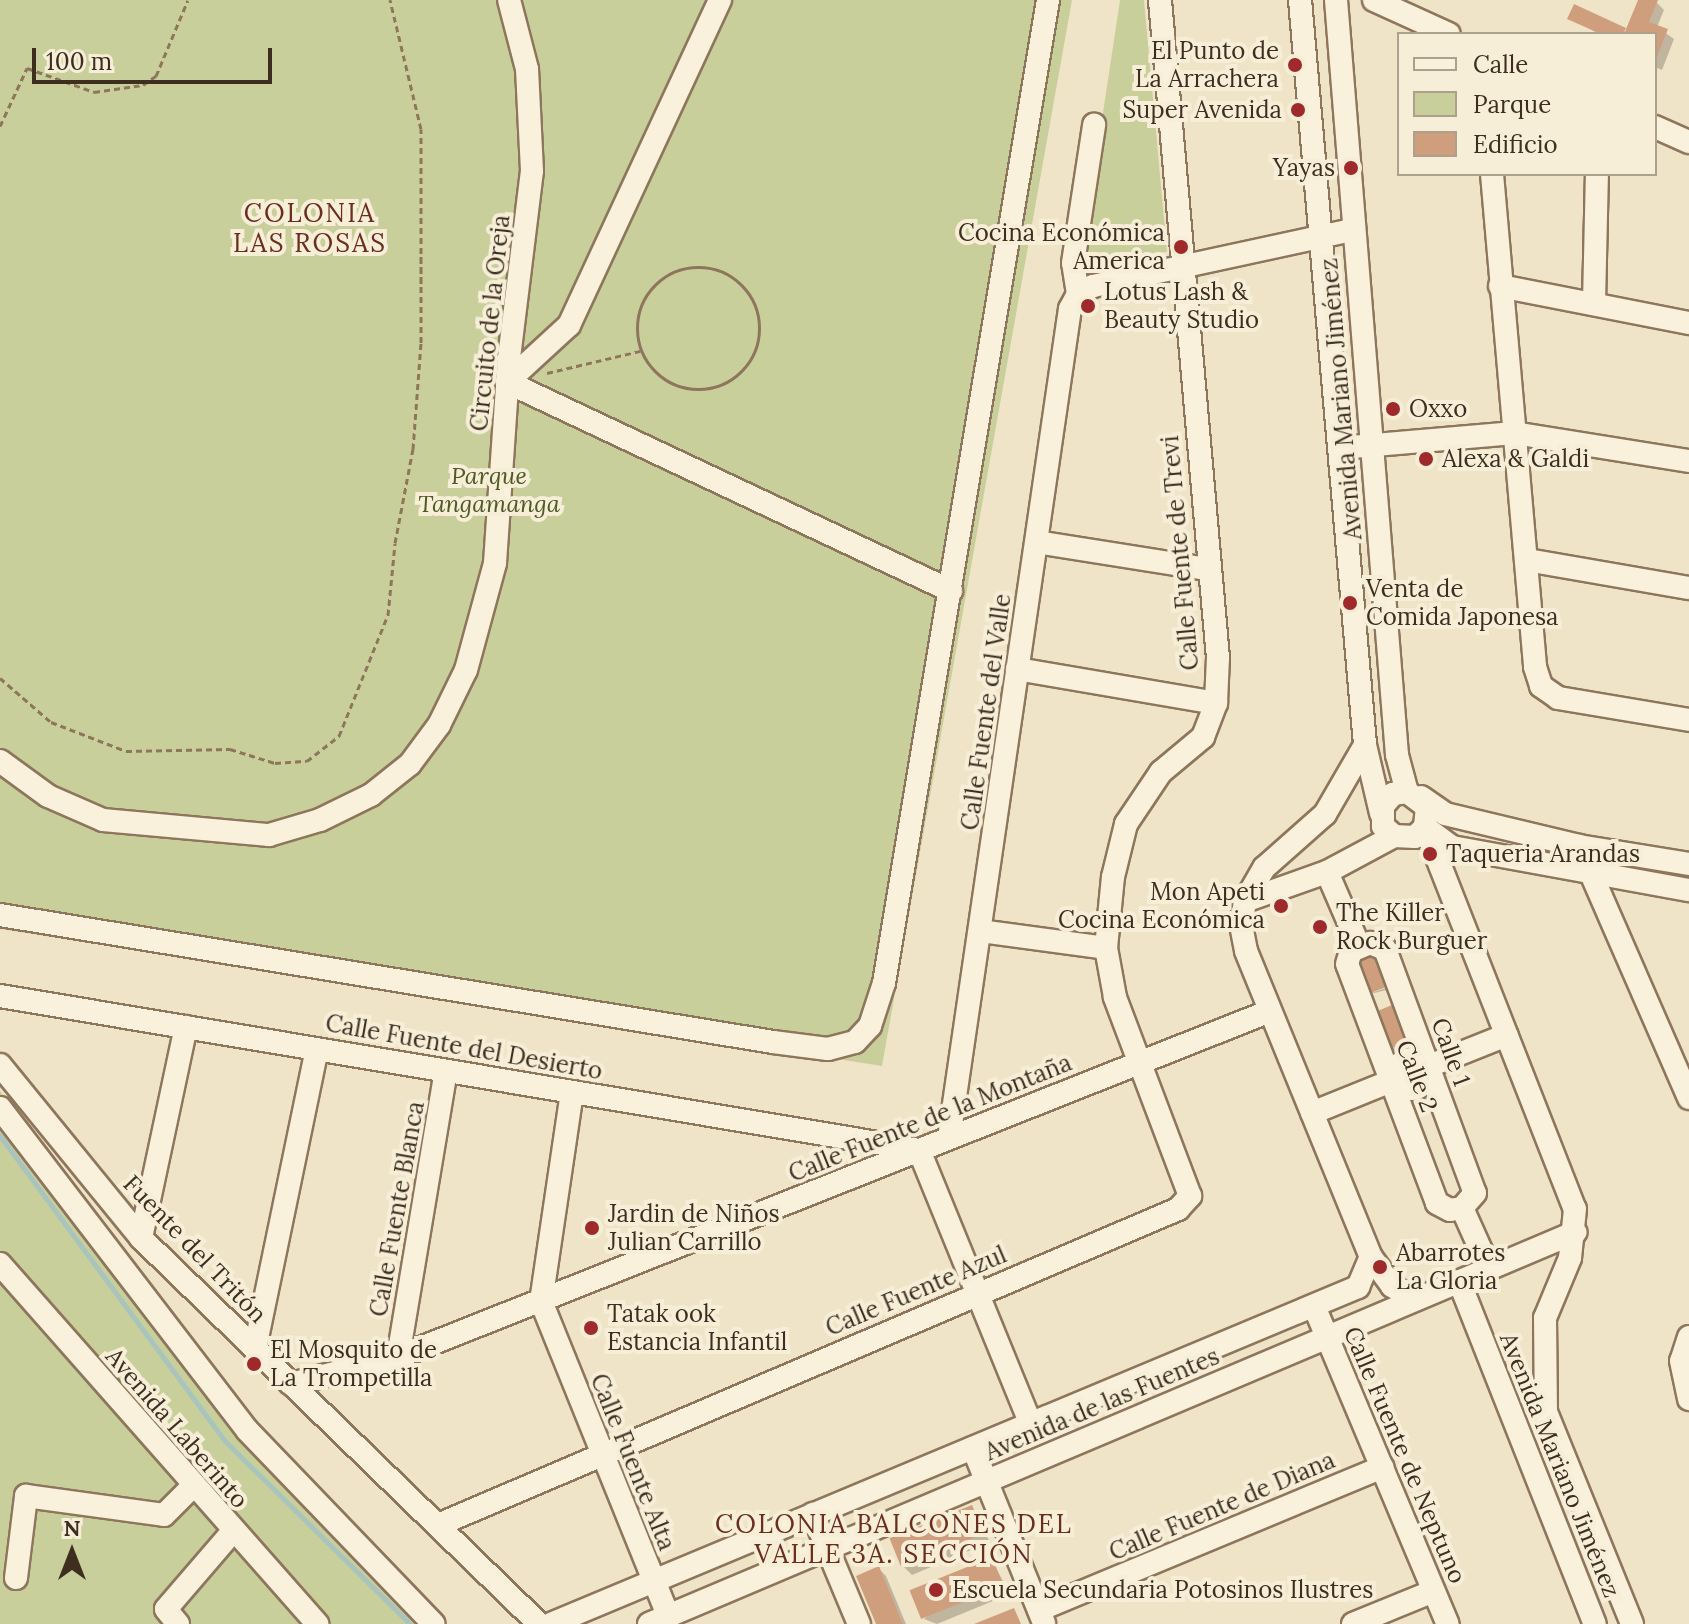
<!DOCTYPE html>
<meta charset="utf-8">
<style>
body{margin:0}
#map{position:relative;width:1689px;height:1624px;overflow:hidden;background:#f0e4c8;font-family:Lora,serif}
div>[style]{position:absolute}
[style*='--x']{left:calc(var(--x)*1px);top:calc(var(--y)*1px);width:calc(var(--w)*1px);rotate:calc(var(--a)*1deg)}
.green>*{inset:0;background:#c9cf9b}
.shadow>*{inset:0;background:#0003}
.stream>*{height:5px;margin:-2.5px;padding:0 2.5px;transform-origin:2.5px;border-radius:2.5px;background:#a9c4bc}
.building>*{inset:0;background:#cf9f7d;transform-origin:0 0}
.path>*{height:3px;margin-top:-1.5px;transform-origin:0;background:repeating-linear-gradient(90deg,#8d765c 0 6px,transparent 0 10px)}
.path>.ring{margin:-1.5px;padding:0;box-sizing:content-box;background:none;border:3px solid #8d765c;border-radius:50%}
.roads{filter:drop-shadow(2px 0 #8d765c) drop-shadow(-2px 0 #8d765c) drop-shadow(0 2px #8d765c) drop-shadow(0 -2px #8d765c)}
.minor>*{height:22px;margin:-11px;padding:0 11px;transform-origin:11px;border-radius:11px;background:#faf1dc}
.minor>.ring{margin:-11px;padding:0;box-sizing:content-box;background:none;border:22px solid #faf1dc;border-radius:50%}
.dots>*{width:22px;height:22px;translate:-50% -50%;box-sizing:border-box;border:4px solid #f7eed8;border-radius:50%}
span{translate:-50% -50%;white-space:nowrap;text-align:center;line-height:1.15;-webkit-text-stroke:8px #f7eed8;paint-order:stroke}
.poi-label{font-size:24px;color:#3d2e20}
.right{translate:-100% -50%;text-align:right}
.left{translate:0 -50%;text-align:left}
.street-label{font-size:24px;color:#3d2e20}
.park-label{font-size:24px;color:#4d5a26;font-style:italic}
.neighbourhood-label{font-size:26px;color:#6b2e1e;letter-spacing:2px}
.legend{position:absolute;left:1397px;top:32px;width:260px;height:144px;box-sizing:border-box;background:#f7eed8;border:2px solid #ada18e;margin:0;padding:10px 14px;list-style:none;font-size:24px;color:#3d2e20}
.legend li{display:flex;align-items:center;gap:16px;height:40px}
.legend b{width:40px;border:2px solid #ada18e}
.north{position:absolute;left:32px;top:1512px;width:80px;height:80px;-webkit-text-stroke:6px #f7eed8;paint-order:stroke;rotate:0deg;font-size:22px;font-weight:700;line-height:32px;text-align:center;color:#3d2e20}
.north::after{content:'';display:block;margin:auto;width:28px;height:36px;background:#3d2e20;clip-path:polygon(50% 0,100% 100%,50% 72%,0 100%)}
.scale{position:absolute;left:32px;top:48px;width:240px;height:36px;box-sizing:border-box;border:4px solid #3d2e20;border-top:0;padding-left:10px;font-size:24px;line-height:28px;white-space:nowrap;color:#3d2e20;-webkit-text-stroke:6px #f7eed8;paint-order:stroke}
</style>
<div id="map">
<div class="green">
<div style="clip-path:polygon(0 0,1072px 0,882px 1066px,0 929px)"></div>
<div style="clip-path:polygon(1120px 0,1144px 0,1167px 252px,1081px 259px)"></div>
<div style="clip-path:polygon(0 1091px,222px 1390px,441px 1624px,0 1624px)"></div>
</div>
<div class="shadow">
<div style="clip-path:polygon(1640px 0,1656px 2px,1664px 10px,1657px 27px,1674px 39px,1662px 70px,1655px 67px,1655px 34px,1599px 34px,1570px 18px,1627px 32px)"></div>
<div style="clip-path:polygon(1394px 985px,1395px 988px,1366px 995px)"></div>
<div style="clip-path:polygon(1372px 1015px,1420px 1046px,1394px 1056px)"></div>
<div style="clip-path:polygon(971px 1507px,990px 1542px,912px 1575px,904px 1567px)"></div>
<div style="clip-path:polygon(991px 1559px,1010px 1594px,937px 1624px,924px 1619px)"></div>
<div style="clip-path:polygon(879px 1569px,886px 1576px,906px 1624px,879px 1624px)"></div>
</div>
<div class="stream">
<div style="--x:0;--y:1136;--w:379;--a:53.6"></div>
<div style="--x:225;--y:1441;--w:260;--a:44.7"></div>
</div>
<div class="building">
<div style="clip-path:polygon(1638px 0,1658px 0,1649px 22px,1668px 29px,1655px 62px,1655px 34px,1624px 34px)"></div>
<div style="clip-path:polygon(1574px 4px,1626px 28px,1623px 34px,1601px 34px,1567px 19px)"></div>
<div style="left:1379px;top:952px;width:35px;height:31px;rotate:68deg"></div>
<div style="left:1399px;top:1002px;width:39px;height:31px;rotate:67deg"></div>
<div style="left:972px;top:1505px;width:31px;height:89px;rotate:68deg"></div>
<div style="left:992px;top:1557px;width:31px;height:89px;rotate:68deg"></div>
<div style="clip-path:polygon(879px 1566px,903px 1624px,876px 1624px,856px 1576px)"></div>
<div style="clip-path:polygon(1014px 1608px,1021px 1624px,974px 1624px)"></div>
</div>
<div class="path">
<div style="--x:0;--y:126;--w:64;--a:-65"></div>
<div style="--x:27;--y:68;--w:71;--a:19.7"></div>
<div style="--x:94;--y:92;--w:49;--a:-8.1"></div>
<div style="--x:143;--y:85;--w:16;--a:-35"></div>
<div style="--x:156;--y:76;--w:82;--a:-67.2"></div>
<div class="ring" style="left:637px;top:267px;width:119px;height:119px"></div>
<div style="--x:547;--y:373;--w:96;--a:-13.3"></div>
<div style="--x:0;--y:678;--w:67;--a:40.8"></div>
<div style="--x:51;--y:722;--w:80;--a:21.1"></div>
<div style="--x:126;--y:751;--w:104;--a:-1.1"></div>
<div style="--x:230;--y:749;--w:47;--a:17.3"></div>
<div style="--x:275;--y:763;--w:32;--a:-4"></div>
<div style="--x:307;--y:761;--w:41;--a:-38"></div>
<div style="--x:339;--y:736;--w:131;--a:-68"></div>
<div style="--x:388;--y:615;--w:72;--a:-84.4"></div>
<div style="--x:395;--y:543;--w:96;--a:-79.2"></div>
<div style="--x:413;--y:449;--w:106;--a:-85.7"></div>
<div style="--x:421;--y:343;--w:214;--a:-90"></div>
<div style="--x:421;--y:129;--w:133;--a:-103.5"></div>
</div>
<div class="roads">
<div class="minor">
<div style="--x:720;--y:0;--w:358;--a:114.9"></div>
<div style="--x:569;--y:325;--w:84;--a:137.4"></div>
<div style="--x:507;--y:382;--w:491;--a:25.2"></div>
<div style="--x:1300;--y:0;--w:748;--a:85.01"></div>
<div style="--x:1365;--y:745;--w:70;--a:76.8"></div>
<div style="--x:1336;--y:0;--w:757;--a:85.38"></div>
<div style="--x:1397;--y:755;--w:38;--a:75"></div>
<div style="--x:1374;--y:0;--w:82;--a:24.4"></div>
<div style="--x:1655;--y:127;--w:37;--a:24"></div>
<div style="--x:1492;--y:174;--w:495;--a:85"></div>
<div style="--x:1535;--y:667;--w:20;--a:72"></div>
<div style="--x:1541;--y:686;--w:21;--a:35"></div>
<div style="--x:1558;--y:698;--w:133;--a:9.5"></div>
<div style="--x:1500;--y:286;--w:193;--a:11.1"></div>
<div style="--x:1078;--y:294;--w:31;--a:-99"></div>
<div style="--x:1073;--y:263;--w:140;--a:-81.3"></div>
<div style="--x:1594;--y:303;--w:129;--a:-88.7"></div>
<div style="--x:1340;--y:448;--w:175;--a:-4.9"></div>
<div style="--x:1514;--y:433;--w:177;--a:9.1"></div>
<div style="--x:1037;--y:542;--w:173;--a:9"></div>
<div style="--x:1527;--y:560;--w:164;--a:9.8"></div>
<div style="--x:1017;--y:669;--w:202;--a:9.7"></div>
<div style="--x:1365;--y:745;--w:80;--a:120.1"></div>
<div style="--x:1325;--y:814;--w:81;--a:138.5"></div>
<div style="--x:1264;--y:868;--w:38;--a:120"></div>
<div style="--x:1245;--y:901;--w:24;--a:99"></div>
<div style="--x:1241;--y:925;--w:26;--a:79"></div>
<div style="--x:1246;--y:951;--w:331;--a:67.8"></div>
<div style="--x:1371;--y:1257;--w:36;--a:54"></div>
<div style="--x:1392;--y:1286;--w:26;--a:32"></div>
<div style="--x:0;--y:761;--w:59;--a:36.1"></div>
<div style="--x:48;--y:796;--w:60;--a:23.6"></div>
<div style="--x:103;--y:820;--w:167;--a:5.2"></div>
<div style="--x:269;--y:835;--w:53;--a:-16.4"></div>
<div style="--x:320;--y:820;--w:57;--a:-26.1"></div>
<div style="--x:371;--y:795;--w:50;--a:-38.5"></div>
<div style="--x:410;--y:764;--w:49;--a:-53.4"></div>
<div style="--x:439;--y:725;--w:61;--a:-63.9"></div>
<div style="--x:466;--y:670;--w:111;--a:-74.8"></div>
<div style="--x:495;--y:563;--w:205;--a:-86.1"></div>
<div style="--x:509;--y:358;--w:188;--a:-83"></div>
<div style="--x:532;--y:171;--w:102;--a:-92.8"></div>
<div style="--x:527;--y:69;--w:71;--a:-104.6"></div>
<div style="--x:1421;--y:797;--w:29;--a:35"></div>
<div style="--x:1445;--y:814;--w:138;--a:13.4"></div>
<div style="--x:1579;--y:846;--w:111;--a:9.3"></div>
<div style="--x:1425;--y:827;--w:14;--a:135"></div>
<div style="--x:1415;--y:837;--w:21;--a:-177"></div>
<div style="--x:1394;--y:836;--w:15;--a:-138"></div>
<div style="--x:1383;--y:826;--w:20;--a:-90"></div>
<div style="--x:1383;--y:806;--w:16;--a:-50"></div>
<div style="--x:1393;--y:794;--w:14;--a:-8"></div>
<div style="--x:1407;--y:792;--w:25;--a:37"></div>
<div style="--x:1427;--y:807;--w:20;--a:96"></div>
<div style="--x:1425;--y:827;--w:410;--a:68.6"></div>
<div style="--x:1575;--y:1209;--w:49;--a:95.8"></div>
<div style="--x:1570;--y:1258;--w:65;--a:112.6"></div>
<div style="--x:1545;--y:1318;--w:94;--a:89.4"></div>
<div style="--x:1546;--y:1412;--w:229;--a:67.9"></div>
<div style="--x:1426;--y:828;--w:32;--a:36"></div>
<div style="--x:1452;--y:847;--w:241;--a:10.3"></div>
<div style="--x:1579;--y:846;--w:275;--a:66.4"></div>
<div style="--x:1327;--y:872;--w:81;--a:66.6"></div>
<div style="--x:1245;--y:901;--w:87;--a:-19.5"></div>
<div style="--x:1327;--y:872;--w:76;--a:-28.2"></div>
<div style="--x:0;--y:915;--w:783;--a:9.33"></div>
<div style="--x:773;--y:1042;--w:55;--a:7.3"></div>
<div style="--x:828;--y:1049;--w:28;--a:-15"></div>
<div style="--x:855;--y:1042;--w:22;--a:-47"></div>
<div style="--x:870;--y:1026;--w:45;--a:-72"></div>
<div style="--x:884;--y:983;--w:997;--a:-80.53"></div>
<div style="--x:981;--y:931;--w:126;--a:7.7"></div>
<div style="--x:1370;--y:943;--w:16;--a:22"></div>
<div style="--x:1385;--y:949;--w:260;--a:69.8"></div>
<div style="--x:1475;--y:1193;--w:20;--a:131"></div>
<div style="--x:1462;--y:1208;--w:12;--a:171"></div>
<div style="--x:1450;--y:1210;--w:15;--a:-152"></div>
<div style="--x:1437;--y:1203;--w:255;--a:-110.6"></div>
<div style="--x:1347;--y:964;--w:14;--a:-73"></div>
<div style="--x:1351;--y:951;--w:21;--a:-23"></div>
<div style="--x:0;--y:996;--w:932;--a:9.51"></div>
<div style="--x:919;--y:1150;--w:296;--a:67.8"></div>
<div class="ring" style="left:1396px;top:1059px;width:8px;height:8px"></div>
<div style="--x:0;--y:1065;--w:223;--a:50.8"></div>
<div style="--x:141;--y:1238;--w:554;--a:44.12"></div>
<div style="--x:1424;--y:1068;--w:89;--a:-21.7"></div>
<div style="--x:572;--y:1092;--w:211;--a:98.4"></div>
<div style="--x:541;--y:1301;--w:340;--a:68"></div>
<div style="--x:0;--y:1108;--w:406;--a:52.5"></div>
<div style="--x:247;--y:1430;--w:269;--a:46.1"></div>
<div style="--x:1312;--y:1113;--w:91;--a:-22"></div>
<div style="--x:949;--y:1138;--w:838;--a:-81.7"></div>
<div style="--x:1070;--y:309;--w:17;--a:-62"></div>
<div style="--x:1078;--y:294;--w:17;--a:-28"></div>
<div style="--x:1093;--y:286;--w:266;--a:-12.2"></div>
<div style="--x:1462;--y:1208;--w:66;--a:65.8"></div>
<div style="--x:141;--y:1238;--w:216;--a:-78"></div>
<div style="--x:0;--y:1264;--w:480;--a:48.6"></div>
<div style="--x:1459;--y:1281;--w:369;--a:68.4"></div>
<div style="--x:1314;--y:1306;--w:345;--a:67.2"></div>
<div style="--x:1689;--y:1337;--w:25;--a:108"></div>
<div style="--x:1681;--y:1361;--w:39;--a:78"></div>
<div style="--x:255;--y:1348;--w:305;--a:-78.3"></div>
<div style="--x:398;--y:1357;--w:290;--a:-80.5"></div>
<div style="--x:291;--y:1384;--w:110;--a:-14.2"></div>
<div style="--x:398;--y:1357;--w:938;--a:-21.64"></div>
<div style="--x:973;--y:1448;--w:189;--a:67.9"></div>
<div style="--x:813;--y:1514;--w:119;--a:67.3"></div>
<div style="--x:438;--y:1525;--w:805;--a:-23.12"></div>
<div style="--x:1178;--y:1209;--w:18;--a:-47"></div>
<div style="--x:1190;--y:1196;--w:213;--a:-110.7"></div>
<div style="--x:1115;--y:997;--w:50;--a:-100.4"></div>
<div style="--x:1106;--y:948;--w:71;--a:-84.4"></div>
<div style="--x:1113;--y:877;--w:55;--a:-76.2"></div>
<div style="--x:1126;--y:824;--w:63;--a:-56.1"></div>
<div style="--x:1161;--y:772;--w:55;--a:-39.8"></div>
<div style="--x:1203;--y:737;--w:36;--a:-69"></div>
<div style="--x:1216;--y:703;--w:45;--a:-87.5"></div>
<div style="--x:1218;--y:658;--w:661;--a:-95.04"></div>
<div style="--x:16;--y:1578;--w:83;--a:-83"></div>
<div style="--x:26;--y:1496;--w:139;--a:7.8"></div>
<div style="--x:164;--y:1515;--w:41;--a:-45"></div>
<div style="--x:1039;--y:1610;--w:372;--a:-22.6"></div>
<div style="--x:178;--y:1624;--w:19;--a:-129"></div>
<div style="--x:166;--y:1609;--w:103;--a:-49.3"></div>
<div style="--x:551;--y:1624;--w:875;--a:-22.67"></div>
<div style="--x:1358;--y:1287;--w:33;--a:-67"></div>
<div style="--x:649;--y:1624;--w:1006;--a:-22.92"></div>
<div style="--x:1353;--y:1624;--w:87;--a:-22.2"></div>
</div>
</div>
<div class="dots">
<div style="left:1295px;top:65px;background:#9e2a2b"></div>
<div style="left:1298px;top:110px;background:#9e2a2b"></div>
<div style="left:1351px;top:168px;background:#9e2a2b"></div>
<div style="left:1181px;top:247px;background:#9e2a2b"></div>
<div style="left:1088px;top:306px;background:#9e2a2b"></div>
<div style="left:1393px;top:409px;background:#9e2a2b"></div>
<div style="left:1426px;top:459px;background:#9e2a2b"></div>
<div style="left:1350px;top:603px;background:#9e2a2b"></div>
<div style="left:1430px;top:854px;background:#9e2a2b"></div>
<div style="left:1281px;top:906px;background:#9e2a2b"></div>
<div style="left:1320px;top:927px;background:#9e2a2b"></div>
<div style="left:592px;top:1228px;background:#9e2a2b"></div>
<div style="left:1380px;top:1267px;background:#9e2a2b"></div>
<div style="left:591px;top:1328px;background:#9e2a2b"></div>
<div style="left:254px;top:1364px;background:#9e2a2b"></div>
<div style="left:936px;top:1590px;background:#9e2a2b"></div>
</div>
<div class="poi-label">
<span class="right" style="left:1279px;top:65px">El Punto de<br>La Arrachera</span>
<span class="right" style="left:1282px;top:110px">Super Avenida</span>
<span class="right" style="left:1335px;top:168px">Yayas</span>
<span class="right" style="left:1165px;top:247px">Cocina Económica<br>America</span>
<span class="left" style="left:1104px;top:306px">Lotus Lash &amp;<br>Beauty Studio</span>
<span class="left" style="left:1409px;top:409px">Oxxo</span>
<span class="left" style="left:1442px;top:459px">Alexa &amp; Galdi</span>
<span class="left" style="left:1366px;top:603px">Venta de<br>Comida Japonesa</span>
<span class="left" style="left:1446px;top:854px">Taqueria Arandas</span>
<span class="right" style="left:1265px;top:906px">Mon Apeti<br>Cocina Económica</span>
<span class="left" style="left:1336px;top:927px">The Killer<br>Rock Burguer</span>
<span class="left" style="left:608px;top:1228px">Jardin de Niños<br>Julian Carrillo</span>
<span class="left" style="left:1396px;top:1267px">Abarrotes<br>La Gloria</span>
<span class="left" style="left:607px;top:1328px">Tatak ook<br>Estancia Infantil</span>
<span class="left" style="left:270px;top:1364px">El Mosquito de<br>La Trompetilla</span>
<span class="left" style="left:952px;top:1590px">Escuela Secundaria Potosinos Ilustres</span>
</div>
<div class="street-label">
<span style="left:490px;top:323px;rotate:-84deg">Circuito de la Oreja</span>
<span style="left:1341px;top:399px;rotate:-95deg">Avenida Mariano Jiménez</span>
<span style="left:1180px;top:553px;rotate:-95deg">Calle Fuente de Trevi</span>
<span style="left:986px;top:712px;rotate:-82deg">Calle Fuente del Valle</span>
<span style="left:464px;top:1047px;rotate:10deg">Calle Fuente del Desierto</span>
<span style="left:1451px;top:1052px;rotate:70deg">Calle 1</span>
<span style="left:1417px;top:1076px;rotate:69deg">Calle 2</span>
<span style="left:930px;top:1118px;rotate:-22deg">Calle Fuente de la Montaña</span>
<span style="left:397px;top:1209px;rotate:-80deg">Calle Fuente Blanca</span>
<span style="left:195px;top:1249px;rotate:46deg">Fuente del Tritón</span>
<span style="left:916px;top:1291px;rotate:-23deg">Calle Fuente Azul</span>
<span style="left:1102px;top:1404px;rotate:-23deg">Avenida de las Fuentes</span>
<span style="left:177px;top:1428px;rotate:49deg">Avenida Laberinto</span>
<span style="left:1405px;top:1455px;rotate:67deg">Calle Fuente de Neptuno</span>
<span style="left:633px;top:1462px;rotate:68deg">Calle Fuente Alta</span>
<span style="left:1560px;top:1465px;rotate:68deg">Avenida Mariano Jiménez</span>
<span style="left:1222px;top:1506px;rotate:-23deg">Calle Fuente de Diana</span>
</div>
<div class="park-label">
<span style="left:489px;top:490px">Parque<br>Tangamanga</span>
</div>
<div class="neighbourhood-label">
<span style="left:310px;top:228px">COLONIA<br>LAS ROSAS</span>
<span style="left:894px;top:1539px">COLONIA BALCONES DEL<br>VALLE 3A. SECCIÓN</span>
</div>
<ul class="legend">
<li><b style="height:10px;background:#faf1dc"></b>Calle</li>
<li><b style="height:22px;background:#c9cf9b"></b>Parque</li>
<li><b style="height:22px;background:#cf9f7d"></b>Edificio</li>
</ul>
<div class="north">N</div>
<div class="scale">100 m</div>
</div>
